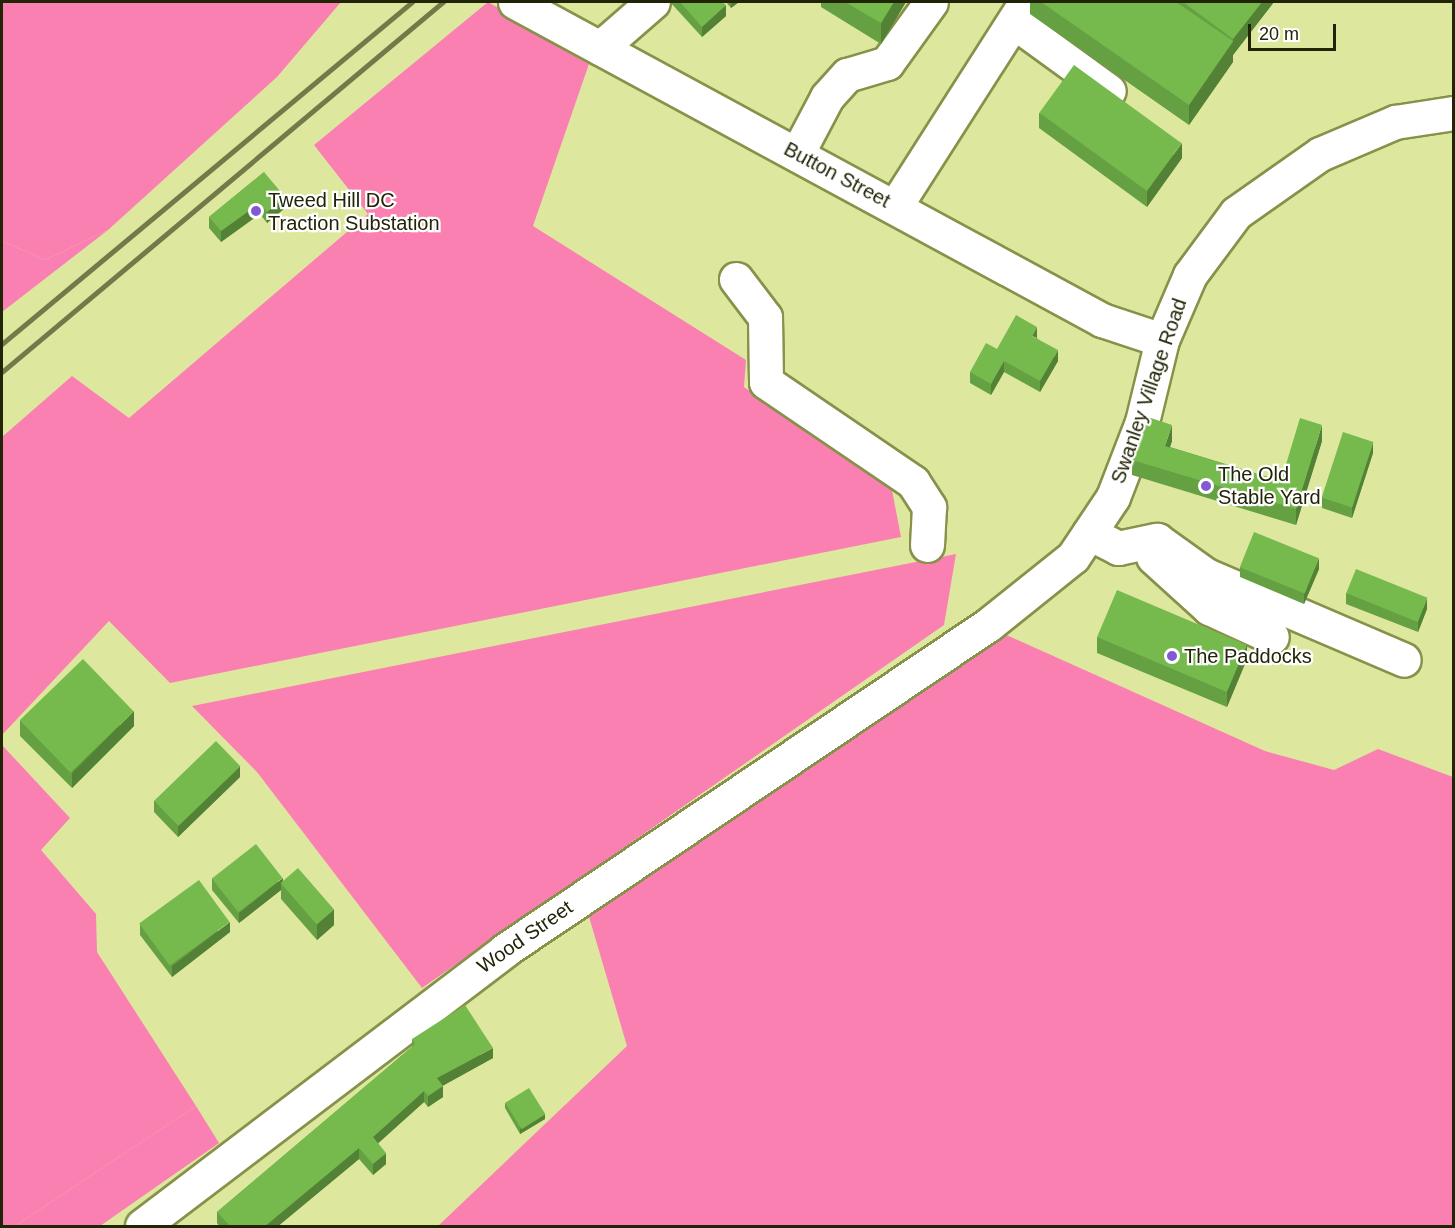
<!DOCTYPE html>
<style>
body{margin:0}
#map{position:relative;width:1455px;height:1228px;overflow:hidden;background:#dde89e;font-family:Arial,sans-serif}
div>[style]{position:absolute}
[style*='--x']{left:calc(var(--x)*1px);top:calc(var(--y)*1px);width:calc(var(--w)*1px);rotate:calc(var(--a)*1deg)}
.green>*{inset:0;background:#fa80b2}
.forest>*{inset:0;background:#fa7fb2}
.roads{filter:drop-shadow(2px 0 #88914a) drop-shadow(-2px 0 #88914a) drop-shadow(0 2px #88914a) drop-shadow(0 -2px #88914a)}
.minor>*{height:33px;margin:-16.5px;padding:0 16.5px;transform-origin:16.5px;border-radius:16.5px;background:#fff}
.rail>*{height:4.5px;margin:-2.25px;padding:0 2.25px;transform-origin:2.25px;border-radius:2.25px;background:#737948}
.wall>*{inset:0;background:#65a043}
.shaded-wall>*{inset:0;background:#538237}
.building>*{inset:0;background:#76ba4e;transform-origin:0 0}
.dots>*{width:16px;height:16px;translate:-50% -50%;box-sizing:border-box;border:3px solid #fff;border-radius:50%}
span{translate:-50% -50%;white-space:nowrap;text-align:center;line-height:1.15;-webkit-text-stroke:4.5px #fff;paint-order:stroke}
.street-label{font-size:20px;color:#212406}
.poi-label{font-size:20px;color:#212406}
.left{translate:0 -50%;text-align:left}
.frame{position:absolute;inset:0;border:3px solid #212406;pointer-events:none}
.scale{position:absolute;left:1248px;top:24px;width:88px;height:27px;box-sizing:border-box;border:3px solid #212406;border-top:0;padding-left:8px;font-size:18px;line-height:21px;white-space:nowrap;color:#212406;-webkit-text-stroke:4px #fff;paint-order:stroke}
</style>
<div id="map">
<div class="green">
<div style="clip-path:polygon(2px 2px,341px 2px,277px 77px,108px 230px,45px 260px,2px 241px)"></div>
<div style="clip-path:polygon(488px 2px,590px 61px,533px 226px,746px 360px,744px 387px,892px 490px,901px 537px,170px 683px,109px 621px,2px 735px,2px 437px,72px 376px,129px 418px,368px 214px,314px 145px)"></div>
<div style="clip-path:polygon(956px 554px,944px 625px,422px 988px,257px 772px,192px 706px)"></div>
<div style="clip-path:polygon(1002px 633px,1265px 751px,1334px 770px,1378px 749px,1453px 777px,1453px 1226px,438px 1226px,627px 1046px,587px 910px)"></div>
<div style="clip-path:polygon(2px 745px,70px 818px,41px 850px,96px 914px,97px 952px,196px 1106px,15px 1226px,2px 1226px)"></div>
</div>
<div class="forest">
<div style="clip-path:polygon(108px 230px,2px 312px,2px 241px,45px 260px)"></div>
<div style="clip-path:polygon(196px 1106px,219px 1143px,100px 1226px,15px 1226px)"></div>
</div>
<div class="roads">
<div class="minor">
<div style="--x:515;--y:2;--w:668;--a:28.45"></div>
<div style="--x:1102;--y:320;--w:63;--a:18.4"></div>
<div style="--x:1014;--y:22;--w:117;--a:36"></div>
<div style="--x:600;--y:48;--w:70;--a:-41"></div>
<div style="--x:797;--y:154;--w:64;--a:-62.2"></div>
<div style="--x:827;--y:97;--w:30;--a:-48"></div>
<div style="--x:847;--y:75;--w:42;--a:-16.7"></div>
<div style="--x:887;--y:63;--w:75;--a:-54.2"></div>
<div style="--x:896;--y:205;--w:241;--a:-57.4"></div>
<div style="--x:736;--y:279;--w:48;--a:52.7"></div>
<div style="--x:765;--y:317;--w:65;--a:89.1"></div>
<div style="--x:766;--y:382;--w:178;--a:34.2"></div>
<div style="--x:913;--y:482;--w:30;--a:57"></div>
<div style="--x:929;--y:507;--w:38;--a:93"></div>
<div style="--x:1089;--y:533;--w:33;--a:27"></div>
<div style="--x:1118;--y:548;--w:40;--a:-12"></div>
<div style="--x:1157;--y:540;--w:60;--a:35.5"></div>
<div style="--x:1206;--y:575;--w:215;--a:23.2"></div>
<div style="--x:1153;--y:557;--w:76;--a:42.3"></div>
<div style="--x:1209;--y:608;--w:69;--a:24.7"></div>
<div style="--x:142;--y:1226;--w:456;--a:-37.2"></div>
<div style="--x:505;--y:950;--w:582;--a:-33.94"></div>
<div style="--x:988;--y:625;--w:109;--a:-38.7"></div>
<div style="--x:1073;--y:557;--w:72;--a:-56.3"></div>
<div style="--x:1113;--y:497;--w:80;--a:-68.9"></div>
<div style="--x:1142;--y:422;--w:84;--a:-76.3"></div>
<div style="--x:1162;--y:340;--w:71;--a:-66.7"></div>
<div style="--x:1190;--y:275;--w:77;--a:-53.4"></div>
<div style="--x:1236;--y:213;--w:103;--a:-35.1"></div>
<div style="--x:1320;--y:154;--w:82;--a:-23.1"></div>
<div style="--x:1395;--y:122;--w:60;--a:-8.7"></div>
</div>
</div>
<div class="rail">
<div style="--x:2;--y:344;--w:534;--a:-39.83"></div>
<div style="--x:2;--y:372;--w:576;--a:-40"></div>
</div>
<div class="wall">
<div style="clip-path:polygon(670px 2px,722px 2px,726px 16px,702px 37px)"></div>
<div style="clip-path:polygon(726px 2px,739px 2px,731px 8px)"></div>
<div style="clip-path:polygon(821px 2px,906px 2px,881px 44px,821px 7px)"></div>
<div style="clip-path:polygon(1030px 2px,1274px 2px,1233px 55px,1233px 62px,1189px 125px,1030px 14px)"></div>
<div style="clip-path:polygon(1039px 113px,1182px 158px,1147px 207px,1039px 128px)"></div>
<div style="clip-path:polygon(264px 172px,285px 208px,267px 223px,260px 214px,221px 242px,209px 228px,209px 217px)"></div>
<div style="clip-path:polygon(1037px 338px,1058px 361px,1040px 392px,1004px 372px,991px 395px,970px 383px,970px 372px)"></div>
<div style="clip-path:polygon(1172px 441px,1170px 447px,1281px 481px,1322px 441px,1296px 525px,1132px 475px,1132px 460px)"></div>
<div style="clip-path:polygon(1373px 453px,1352px 518px,1322px 508px,1322px 498px)"></div>
<div style="clip-path:polygon(1240px 567px,1319px 569px,1304px 604px,1240px 577px)"></div>
<div style="clip-path:polygon(1346px 593px,1427px 609px,1418px 632px,1346px 604px)"></div>
<div style="clip-path:polygon(1097px 637px,1247px 659px,1227px 707px,1097px 653px)"></div>
<div style="clip-path:polygon(20px 720px,134px 726px,72px 788px,20px 736px)"></div>
<div style="clip-path:polygon(240px 777px,178px 837px,154px 812px,154px 801px)"></div>
<div style="clip-path:polygon(212px 879px,283px 882px,334px 925px,317px 940px,281px 899px,281px 890px,239px 923px,212px 890px)"></div>
<div style="clip-path:polygon(140px 925px,230px 932px,172px 977px,140px 935px)"></div>
<div style="clip-path:polygon(412px 1039px,493px 1058px,442px 1086px,443px 1097px,428px 1107px,424px 1102px,378px 1143px,386px 1164px,373px 1175px,359px 1159px,277px 1227px,220px 1227px,217px 1223px,217px 1212px,412px 1047px)"></div>
<div style="clip-path:polygon(505px 1103px,545px 1119px,520px 1134px,505px 1108px)"></div>
</div>
<div class="shaded-wall">
<div style="clip-path:polygon(733px 2px,739px 2px,731px 8px,731px 3px)"></div>
<div style="clip-path:polygon(894px 2px,906px 2px,881px 44px,881px 23px)"></div>
<div style="clip-path:polygon(1262px 2px,1274px 2px,1233px 55px,1233px 62px,1189px 125px,1189px 105px,1233px 42px,1233px 39px)"></div>
<div style="clip-path:polygon(726px 5px,726px 16px,702px 37px,702px 27px)"></div>
<div style="clip-path:polygon(1182px 143px,1182px 158px,1147px 207px,1147px 191px)"></div>
<div style="clip-path:polygon(285px 197px,285px 208px,267px 223px,267px 212px)"></div>
<div style="clip-path:polygon(260px 203px,260px 214px,221px 242px,221px 231px)"></div>
<div style="clip-path:polygon(1037px 327px,1037px 338px,1032px 336px)"></div>
<div style="clip-path:polygon(1058px 350px,1058px 361px,1040px 392px,1040px 381px)"></div>
<div style="clip-path:polygon(1004px 361px,1004px 372px,991px 395px,991px 384px)"></div>
<div style="clip-path:polygon(1172px 425px,1172px 441px,1165px 462px,1165px 446px)"></div>
<div style="clip-path:polygon(1322px 425px,1322px 441px,1296px 525px,1296px 509px)"></div>
<div style="clip-path:polygon(1373px 442px,1373px 453px,1352px 518px,1352px 507px)"></div>
<div style="clip-path:polygon(1319px 558px,1319px 569px,1304px 604px,1304px 593px)"></div>
<div style="clip-path:polygon(1427px 598px,1427px 609px,1418px 632px,1418px 622px)"></div>
<div style="clip-path:polygon(1247px 644px,1247px 659px,1227px 707px,1227px 691px)"></div>
<div style="clip-path:polygon(134px 711px,134px 726px,72px 788px,72px 773px)"></div>
<div style="clip-path:polygon(240px 766px,240px 777px,178px 837px,178px 826px)"></div>
<div style="clip-path:polygon(283px 878px,283px 885px,281px 883px,281px 890px,239px 923px,239px 913px)"></div>
<div style="clip-path:polygon(334px 909px,334px 925px,317px 940px,317px 924px)"></div>
<div style="clip-path:polygon(230px 922px,230px 932px,172px 977px,172px 966px)"></div>
<div style="clip-path:polygon(493px 1048px,493px 1058px,437px 1089px,437px 1078px)"></div>
<div style="clip-path:polygon(443px 1086px,443px 1097px,428px 1107px,428px 1096px)"></div>
<div style="clip-path:polygon(424px 1091px,424px 1102px,373px 1148px,373px 1137px)"></div>
<div style="clip-path:polygon(545px 1114px,545px 1119px,520px 1134px,520px 1129px)"></div>
<div style="clip-path:polygon(359px 1148px,359px 1159px,277px 1227px,264px 1227px)"></div>
<div style="clip-path:polygon(386px 1153px,386px 1164px,373px 1175px,373px 1164px)"></div>
</div>
<div class="building">
<div style="clip-path:polygon(680px 2px,722px 2px,726px 5px,702px 27px)"></div>
<div style="clip-path:polygon(845px 2px,894px 2px,881px 23px)"></div>
<div style="clip-path:polygon(1041px 2px,1176px 2px,1233px 41px,1189px 105px)"></div>
<div style="clip-path:polygon(1183px 2px,1262px 2px,1233px 39px)"></div>
<div style="left:1074px;top:65px;width:133px;height:59px;rotate:36deg"></div>
<div style="clip-path:polygon(264px 172px,285px 197px,267px 212px,260px 203px,221px 231px,209px 217px)"></div>
<div style="clip-path:polygon(1016px 315px,1037px 327px,1032px 336px,1058px 350px,1040px 381px,1004px 361px,991px 384px,970px 372px,986px 343px,997px 349px)"></div>
<div style="clip-path:polygon(1148px 417px,1172px 425px,1165px 446px,1281px 481px,1300px 418px,1322px 425px,1296px 509px,1132px 460px)"></div>
<div style="left:1343px;top:432px;width:32px;height:69px;rotate:18deg"></div>
<div style="left:1254px;top:532px;width:70px;height:38px;rotate:22deg"></div>
<div style="left:1356px;top:569px;width:77px;height:26px;rotate:22deg"></div>
<div style="left:1117px;top:590px;width:141px;height:51px;rotate:23deg"></div>
<div style="left:83px;top:659px;width:73px;height:88px;rotate:46deg"></div>
<div style="left:216px;top:741px;width:35px;height:86px;rotate:46deg"></div>
<div style="left:256px;top:844px;width:43px;height:56px;rotate:52deg"></div>
<div style="left:298px;top:868px;width:55px;height:23px;rotate:49deg"></div>
<div style="left:199px;top:880px;width:52px;height:74px;rotate:54deg"></div>
<div style="clip-path:polygon(465px 1005px,493px 1048px,437px 1078px,443px 1086px,428px 1096px,424px 1091px,373px 1137px,386px 1153px,373px 1164px,359px 1148px,264px 1227px,231px 1227px,217px 1212px,415px 1044px,412px 1039px)"></div>
<div style="left:529px;top:1088px;width:31px;height:28px;rotate:58deg"></div>
</div>
<div class="dots">
<div style="left:256px;top:211px;background:#8159d2"></div>
<div style="left:1206px;top:486px;background:#8159d2"></div>
<div style="left:1172px;top:656px;background:#8159d2"></div>
</div>
<div class="street-label">
<span style="left:837px;top:175px;rotate:28deg">Button Street</span>
<span style="left:1149px;top:391px;rotate:-71deg">Swanley Village Road</span>
<span style="left:525px;top:937px;rotate:-35deg">Wood Street</span>
</div>
<div class="poi-label">
<span class="left" style="left:268px;top:212px">Tweed Hill DC<br>Traction Substation</span>
<span class="left" style="left:1218px;top:486px">The Old<br>Stable Yard</span>
<span class="left" style="left:1184px;top:656px">The Paddocks</span>
</div>
<div class="frame"></div>
<div class="scale">20 m</div>
</div>
